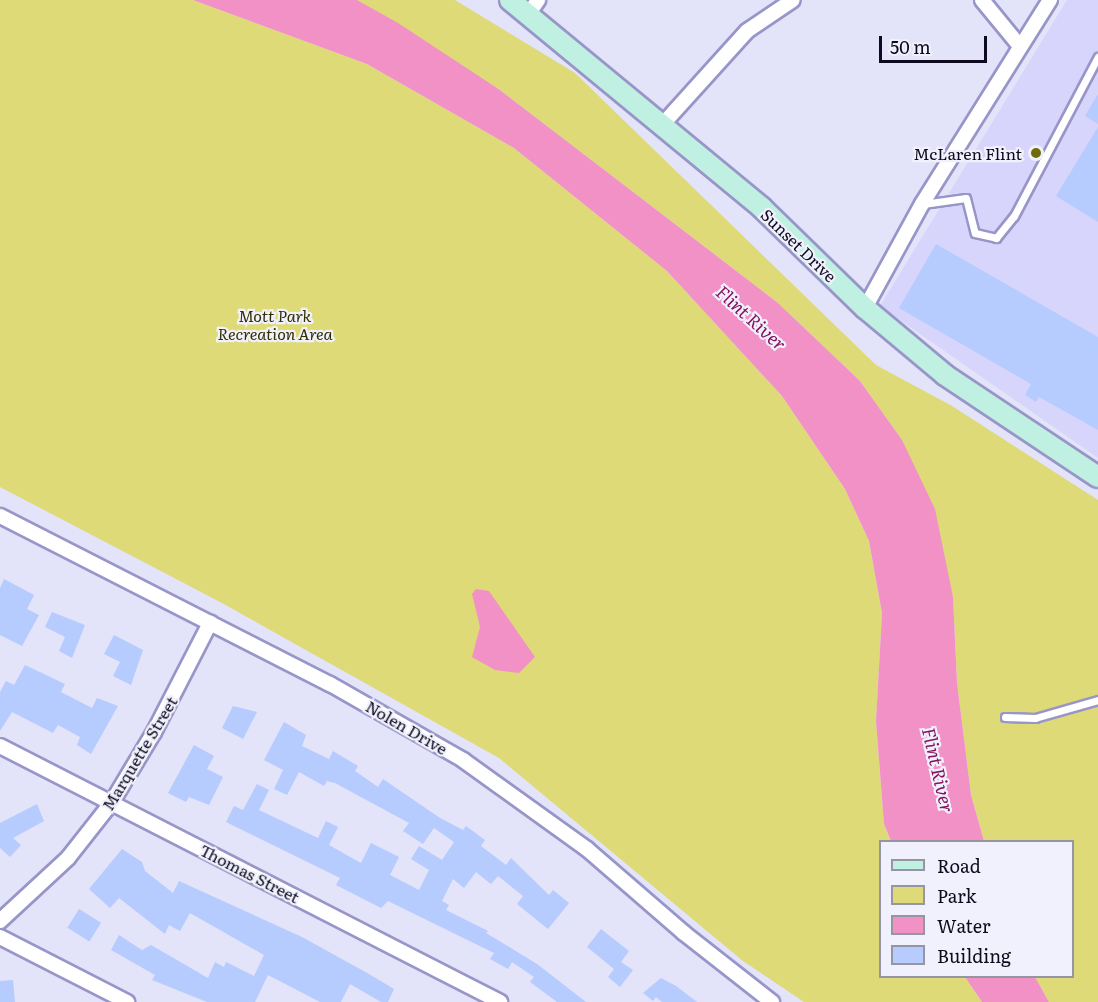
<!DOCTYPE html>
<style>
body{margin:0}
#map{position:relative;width:1098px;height:1002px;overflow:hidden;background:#e3e3f9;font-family:Literata,serif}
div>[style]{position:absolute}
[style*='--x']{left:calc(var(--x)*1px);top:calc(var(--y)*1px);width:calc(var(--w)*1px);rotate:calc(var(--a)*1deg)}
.built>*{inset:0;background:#d7d5fb}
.green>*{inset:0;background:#deda77}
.water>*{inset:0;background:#f291c6}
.building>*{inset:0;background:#b6cbfe;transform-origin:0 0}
.roads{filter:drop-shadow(2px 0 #9895c9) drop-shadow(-2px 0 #9895c9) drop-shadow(0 2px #9895c9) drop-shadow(0 -2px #9895c9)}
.lane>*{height:7px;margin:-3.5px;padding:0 3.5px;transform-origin:3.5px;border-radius:3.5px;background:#fff}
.street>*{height:14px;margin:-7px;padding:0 7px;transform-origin:7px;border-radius:7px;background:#fff}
.secondary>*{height:20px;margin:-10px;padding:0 10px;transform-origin:10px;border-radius:10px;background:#bff0e2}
.dots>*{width:16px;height:16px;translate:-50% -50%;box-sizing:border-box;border:3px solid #f1f1fd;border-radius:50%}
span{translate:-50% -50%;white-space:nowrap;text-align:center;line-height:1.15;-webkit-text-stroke:4.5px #f1f1fd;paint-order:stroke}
.poi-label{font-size:16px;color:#0d0b1d}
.right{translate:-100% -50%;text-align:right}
.street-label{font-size:16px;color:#0d0b1d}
.park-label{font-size:16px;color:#312f00;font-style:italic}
.water-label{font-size:18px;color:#86135e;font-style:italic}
.legend{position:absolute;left:879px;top:840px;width:195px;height:138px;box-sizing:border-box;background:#f1f1fd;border:2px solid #9695a3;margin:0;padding:8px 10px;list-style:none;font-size:18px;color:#0d0b1d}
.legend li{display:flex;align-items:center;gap:12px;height:30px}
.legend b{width:30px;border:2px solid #9695a3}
.scale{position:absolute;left:879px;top:36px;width:108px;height:27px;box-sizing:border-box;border:3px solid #0d0b1d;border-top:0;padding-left:8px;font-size:18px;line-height:21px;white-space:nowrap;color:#0d0b1d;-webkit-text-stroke:4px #f1f1fd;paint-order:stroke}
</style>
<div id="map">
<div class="built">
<div style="clip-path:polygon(1067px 0,1098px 0,1098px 458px,880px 306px)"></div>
</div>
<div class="green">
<div style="clip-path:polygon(0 0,193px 0,367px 64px,514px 148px,667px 271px,782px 396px,845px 489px,869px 541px,882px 613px,876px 721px,884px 824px,891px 841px,880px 842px,880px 976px,965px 977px,982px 1002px,804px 1002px,743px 961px,499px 758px,222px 603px,0 487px)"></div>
<div style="clip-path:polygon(357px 0,455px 0,575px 73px,876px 365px,952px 406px,1098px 500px,1098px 1002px,1049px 1002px,1035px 977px,1072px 976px,1072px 842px,984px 841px,971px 795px,957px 683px,953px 597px,902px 440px,860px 381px,778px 303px,500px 90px)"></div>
</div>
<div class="water">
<div style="clip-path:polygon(193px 0,357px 0,398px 23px,500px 90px,778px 303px,860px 381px,902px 440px,935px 509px,953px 597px,957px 683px,971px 795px,984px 841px,891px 841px,884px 824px,876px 721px,882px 613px,869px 541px,845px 489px,782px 396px,667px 271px,514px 148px,367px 64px)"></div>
<div style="clip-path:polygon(476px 589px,489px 591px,535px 657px,519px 673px,495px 670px,472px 657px,480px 627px,472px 594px)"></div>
<div style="clip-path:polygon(965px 977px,1035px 977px,1049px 1002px,982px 1002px)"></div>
</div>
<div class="building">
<div style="clip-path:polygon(1098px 94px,1098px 124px,1085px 116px)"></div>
<div style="clip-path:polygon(1098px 127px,1098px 222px,1056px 196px)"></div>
<div style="clip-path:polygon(936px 244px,1098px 337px,1098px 430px,1039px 397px,1036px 402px,1025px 395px,1031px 384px,899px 308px)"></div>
<div style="clip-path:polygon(4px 579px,34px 595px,27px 609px,39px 615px,22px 646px,0 635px,0 588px)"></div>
<div style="clip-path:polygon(52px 612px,85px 625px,72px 658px,59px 651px,65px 637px,45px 627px)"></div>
<div style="clip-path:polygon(114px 635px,143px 650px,131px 685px,113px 676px,120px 662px,104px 654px)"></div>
<div style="clip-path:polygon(25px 665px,65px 684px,61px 692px,92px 708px,97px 698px,118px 706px,91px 754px,77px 745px,80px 737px,58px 725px,53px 733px,12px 712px,0 731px,0 692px,6px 681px,14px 685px)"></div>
<div style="clip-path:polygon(233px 706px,257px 712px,243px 739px,222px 728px)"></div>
<div style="clip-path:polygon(284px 722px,306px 735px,302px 746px,329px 759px,333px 751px,358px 766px,355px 771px,378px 787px,383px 779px,440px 818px,463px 830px,466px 826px,485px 840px,481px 846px,506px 865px,511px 858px,549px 895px,553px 890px,569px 903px,548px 929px,517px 904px,523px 896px,498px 876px,491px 884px,476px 872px,464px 888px,453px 879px,442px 901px,449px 905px,446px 910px,488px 931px,486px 933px,537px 964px,586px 1002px,557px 1002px,530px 982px,534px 977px,512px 962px,508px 969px,490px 959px,494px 953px,388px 901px,381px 908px,336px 885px,340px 878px,226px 822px,234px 806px,243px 810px,257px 784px,269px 790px,259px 810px,318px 838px,326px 821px,338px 827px,329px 845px,361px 863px,371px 843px,399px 857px,390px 875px,419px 890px,429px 870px,411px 859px,419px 846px,442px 860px,454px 842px,434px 828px,423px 844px,403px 831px,409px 823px,335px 783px,327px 781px,324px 786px,299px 772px,287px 795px,274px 789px,283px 770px,264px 760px)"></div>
<div style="clip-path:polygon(194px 745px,214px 756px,207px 769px,223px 777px,209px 805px,189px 797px,186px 802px,168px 793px)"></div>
<div style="clip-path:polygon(37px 804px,44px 821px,13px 838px,21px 845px,10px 857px,0 848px,0 823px)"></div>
<div style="clip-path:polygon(122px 849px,142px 862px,145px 871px,173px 893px,179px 881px,302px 937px,369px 974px,394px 989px,388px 1002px,381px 1002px,350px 984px,341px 1002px,320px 1002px,268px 975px,255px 1002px,207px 1002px,152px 980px,155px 975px,111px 950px,119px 935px,142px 950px,151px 945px,208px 978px,215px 962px,224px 967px,226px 962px,254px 976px,264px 955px,190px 913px,180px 931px,169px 925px,165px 934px,119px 898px,110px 908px,89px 889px)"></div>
<div style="left:79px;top:909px;width:26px;height:22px;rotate:32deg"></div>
<div style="clip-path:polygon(601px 929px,629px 951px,621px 962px,633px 970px,620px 987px,608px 977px,614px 969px,587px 947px)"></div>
<div style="clip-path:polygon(661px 978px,676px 986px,697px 1002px,662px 1002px,656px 997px,653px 1001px,643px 993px)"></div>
<div style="clip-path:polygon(13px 980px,15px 1002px,0 1002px,0 981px)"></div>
</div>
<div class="roads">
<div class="lane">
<div style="--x:923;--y:204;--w:43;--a:-7.9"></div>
<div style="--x:966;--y:198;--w:36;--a:76"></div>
<div style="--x:975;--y:233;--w:22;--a:13"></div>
<div style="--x:996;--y:238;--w:28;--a:-51"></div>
<div style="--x:1014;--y:216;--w:180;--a:-62.2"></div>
<div style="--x:1005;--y:717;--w:30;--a:2"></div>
<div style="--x:1035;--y:718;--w:66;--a:-15.9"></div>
</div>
<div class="street">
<div style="--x:982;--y:0;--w:58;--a:50.6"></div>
<div style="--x:529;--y:13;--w:16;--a:-55"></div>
<div style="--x:663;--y:124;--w:125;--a:-47.9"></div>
<div style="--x:747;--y:31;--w:55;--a:-34"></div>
<div style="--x:865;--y:308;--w:119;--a:-61.3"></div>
<div style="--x:922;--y:204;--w:241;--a:-57.9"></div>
<div style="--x:0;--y:516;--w:370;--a:27"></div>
<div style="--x:330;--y:684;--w:153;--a:29.7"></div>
<div style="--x:463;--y:760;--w:153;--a:35.7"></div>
<div style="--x:587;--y:849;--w:128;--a:40.9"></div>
<div style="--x:684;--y:933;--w:112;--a:38.1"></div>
<div style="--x:0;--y:746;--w:562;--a:27.11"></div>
<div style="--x:0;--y:921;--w:93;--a:-42.8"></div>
<div style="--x:68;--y:858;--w:71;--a:-51.8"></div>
<div style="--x:112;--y:802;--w:82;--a:-59"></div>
<div style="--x:154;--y:732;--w:123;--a:-62.8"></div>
<div style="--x:0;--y:937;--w:143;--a:27.1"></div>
</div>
<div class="secondary">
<div style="--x:510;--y:0;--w:327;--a:39.5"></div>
<div style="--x:762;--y:208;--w:144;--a:44.2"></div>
<div style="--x:865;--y:308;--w:104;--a:39.9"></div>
<div style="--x:945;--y:375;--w:184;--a:33.7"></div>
</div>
</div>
<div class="dots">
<div style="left:1036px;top:153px;background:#706b08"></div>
</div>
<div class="poi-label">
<span class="right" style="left:1022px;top:153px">McLaren Flint</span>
</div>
<div class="street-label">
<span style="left:799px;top:245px;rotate:44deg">Sunset Drive</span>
<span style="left:407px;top:727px;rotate:30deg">Nolen Drive</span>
<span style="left:139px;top:753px;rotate:-59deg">Marquette Street</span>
<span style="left:250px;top:873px;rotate:27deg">Thomas Street</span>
</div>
<div class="park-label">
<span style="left:275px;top:324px">Mott Park<br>Recreation Area</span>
</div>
<div class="water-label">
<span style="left:751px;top:318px;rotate:42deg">Flint River</span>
<span style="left:938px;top:770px;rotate:77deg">Flint River</span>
</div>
<ul class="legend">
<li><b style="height:8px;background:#bff0e2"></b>Road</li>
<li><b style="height:16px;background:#deda77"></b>Park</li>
<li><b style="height:16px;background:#f291c6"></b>Water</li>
<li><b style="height:16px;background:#b6cbfe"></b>Building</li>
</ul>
<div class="scale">50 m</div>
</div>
